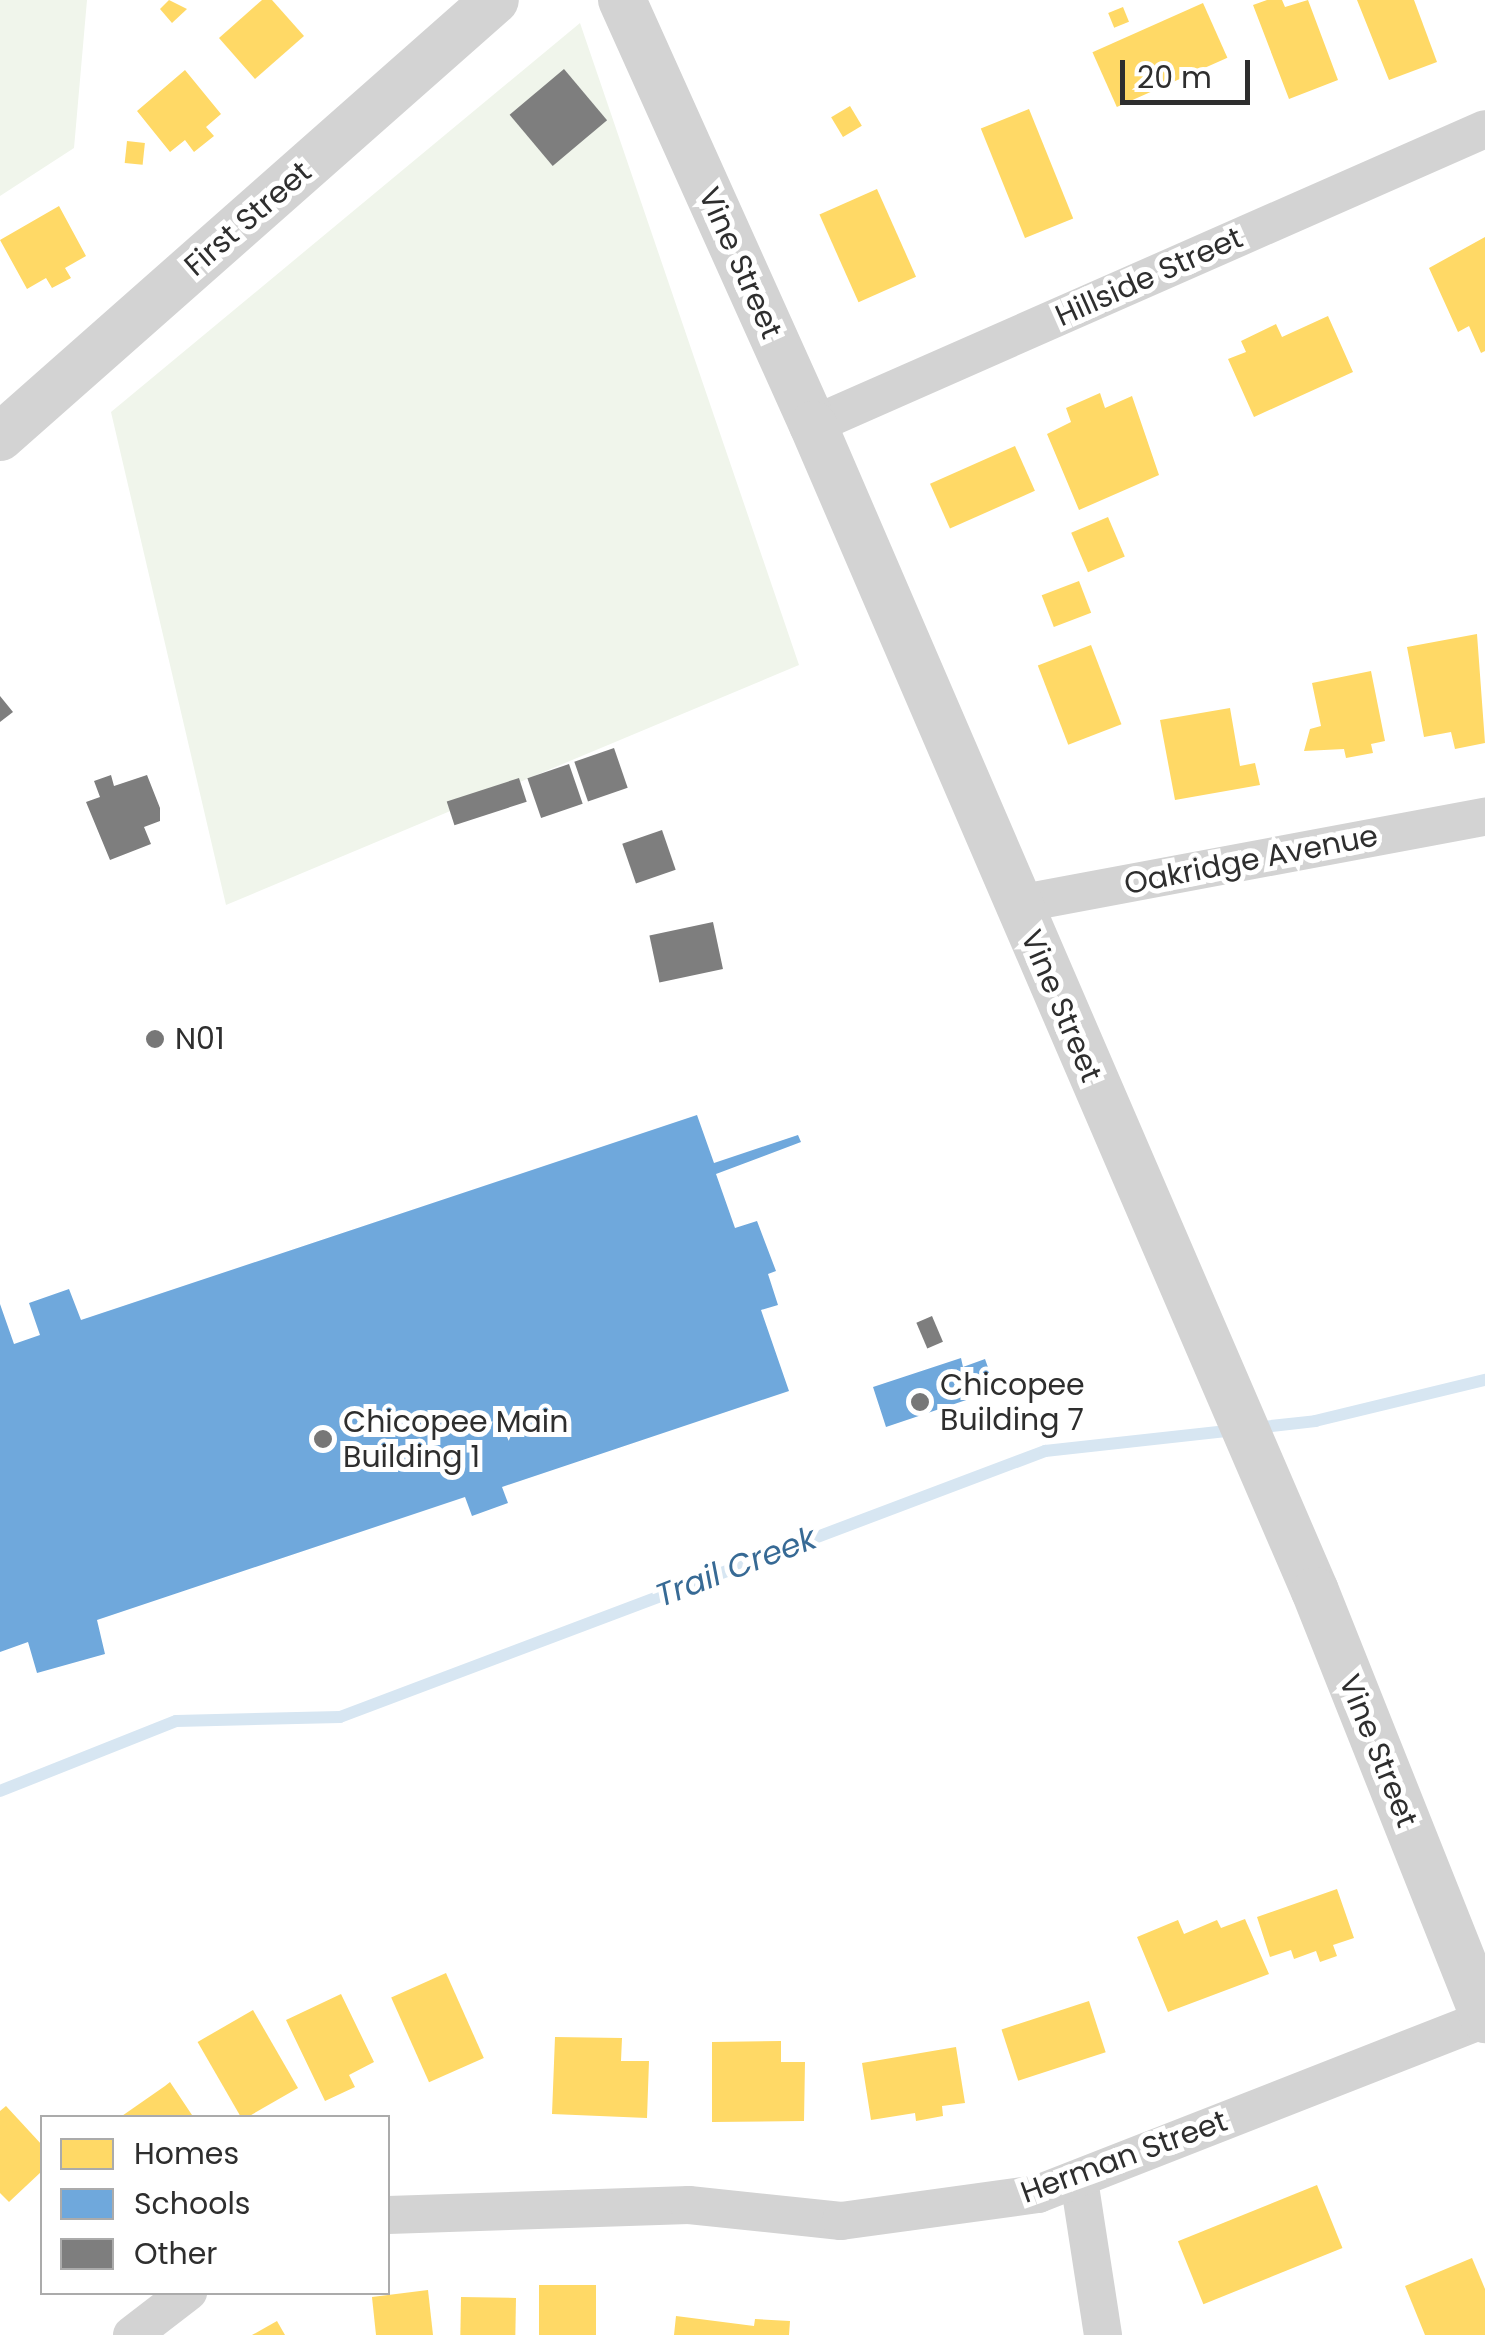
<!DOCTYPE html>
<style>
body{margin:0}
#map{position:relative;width:1485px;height:2335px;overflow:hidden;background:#fff;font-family:Poppins,sans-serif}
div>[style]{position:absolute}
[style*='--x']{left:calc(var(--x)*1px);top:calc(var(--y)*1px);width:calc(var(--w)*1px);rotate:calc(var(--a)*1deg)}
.green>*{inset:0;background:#f0f5eb}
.homes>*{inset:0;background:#ffd966;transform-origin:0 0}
.schools>*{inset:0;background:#6fa8dc}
.stream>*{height:12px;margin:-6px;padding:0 6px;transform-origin:6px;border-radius:6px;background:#d7e6f2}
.building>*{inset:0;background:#7e7e7e;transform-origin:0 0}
.minor>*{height:38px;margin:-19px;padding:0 19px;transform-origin:19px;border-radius:19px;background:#d3d3d3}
.tertiary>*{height:48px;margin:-24px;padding:0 24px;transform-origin:24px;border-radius:24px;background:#d3d3d3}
.dots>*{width:28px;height:28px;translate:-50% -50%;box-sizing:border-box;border:5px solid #fff;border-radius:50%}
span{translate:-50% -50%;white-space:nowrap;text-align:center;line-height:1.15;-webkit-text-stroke:10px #fff;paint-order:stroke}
.street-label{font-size:30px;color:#2e2e2e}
.poi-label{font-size:30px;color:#2e2e2e}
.left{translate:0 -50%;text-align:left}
.water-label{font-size:32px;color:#376a95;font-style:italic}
.legend{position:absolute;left:40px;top:2115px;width:350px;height:180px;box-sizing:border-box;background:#fff;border:2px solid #ababab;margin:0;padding:12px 18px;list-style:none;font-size:30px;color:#2e2e2e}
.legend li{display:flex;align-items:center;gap:20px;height:50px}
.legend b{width:50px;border:2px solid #ababab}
.scale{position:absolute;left:1120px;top:60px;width:130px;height:45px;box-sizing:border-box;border:5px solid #2e2e2e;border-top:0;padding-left:12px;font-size:30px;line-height:35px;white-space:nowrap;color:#2e2e2e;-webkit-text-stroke:8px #fff;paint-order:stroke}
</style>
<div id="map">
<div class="green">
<div style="clip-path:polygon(0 0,87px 0,74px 148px,0 196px)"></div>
<div style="clip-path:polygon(580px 23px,799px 665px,226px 905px,111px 412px)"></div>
</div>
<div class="homes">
<div style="clip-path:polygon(169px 0,187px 9px,172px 23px,160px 9px)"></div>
<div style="clip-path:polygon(262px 0,272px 0,304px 36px,255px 79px,219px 38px)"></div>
<div style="clip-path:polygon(1267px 0,1282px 0,1285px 7px,1308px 0,1338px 80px,1289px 99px,1253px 5px)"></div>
<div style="clip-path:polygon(1357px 0,1414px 0,1437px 62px,1389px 80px)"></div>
<div style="left:1203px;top:3px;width:60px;height:121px;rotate:66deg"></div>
<div style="left:1123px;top:7px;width:16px;height:16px;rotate:68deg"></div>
<div style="clip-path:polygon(185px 70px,221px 114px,206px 127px,214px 136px,194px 152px,185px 140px,170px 152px,137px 111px)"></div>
<div style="left:850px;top:106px;width:23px;height:22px;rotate:59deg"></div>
<div style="left:1029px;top:109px;width:118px;height:52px;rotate:68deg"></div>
<div style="left:127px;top:141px;width:18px;height:22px;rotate:6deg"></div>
<div style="left:877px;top:189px;width:96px;height:63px;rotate:66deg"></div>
<div style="clip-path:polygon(59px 206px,86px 256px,65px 268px,71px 278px,52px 288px,46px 278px,27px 289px,0 240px)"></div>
<div style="clip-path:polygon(1485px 237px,1485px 351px,1481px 353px,1469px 326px,1458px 332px,1429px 268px)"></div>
<div style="clip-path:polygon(1328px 316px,1353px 372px,1254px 417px,1228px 359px,1246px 352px,1241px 341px,1276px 324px,1282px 337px)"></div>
<div style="clip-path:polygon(1100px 393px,1105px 408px,1132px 396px,1159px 475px,1079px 510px,1047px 434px,1071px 422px,1066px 408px)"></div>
<div style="left:1015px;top:446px;width:49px;height:93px;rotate:66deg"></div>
<div style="left:1108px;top:517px;width:43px;height:40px;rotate:67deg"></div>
<div style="left:1079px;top:581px;width:34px;height:40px;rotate:69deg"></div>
<div style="clip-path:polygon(1477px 634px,1485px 743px,1455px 749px,1451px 732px,1424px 737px,1407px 647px)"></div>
<div style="left:1091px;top:645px;width:85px;height:57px;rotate:69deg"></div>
<div style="clip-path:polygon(1371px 671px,1385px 741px,1371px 744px,1373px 753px,1346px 758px,1344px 749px,1304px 751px,1310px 729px,1321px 726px,1312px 683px)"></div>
<div style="clip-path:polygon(1230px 708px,1240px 766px,1255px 763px,1260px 785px,1175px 800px,1160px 720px)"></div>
<div style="clip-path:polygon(1337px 1889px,1354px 1938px,1333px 1945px,1337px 1956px,1320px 1962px,1316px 1951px,1294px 1959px,1291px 1950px,1270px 1957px,1257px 1917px)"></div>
<div style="clip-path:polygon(1245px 1919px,1269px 1974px,1168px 2012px,1137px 1937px,1178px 1920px,1184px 1934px,1217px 1920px,1221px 1928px)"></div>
<div style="left:446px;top:1973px;width:93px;height:60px;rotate:66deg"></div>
<div style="clip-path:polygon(341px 1994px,374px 2062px,349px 2075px,355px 2087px,325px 2101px,286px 2020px)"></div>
<div style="left:1089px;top:2001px;width:54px;height:92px;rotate:72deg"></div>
<div style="left:253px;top:2010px;width:90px;height:64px;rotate:60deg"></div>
<div style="clip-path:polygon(555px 2037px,622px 2038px,621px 2061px,649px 2061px,647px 2118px,552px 2114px)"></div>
<div style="clip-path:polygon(781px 2041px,781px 2062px,805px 2062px,804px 2121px,712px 2122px,712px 2042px)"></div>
<div style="clip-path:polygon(956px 2047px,965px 2103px,942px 2106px,943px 2116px,916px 2121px,915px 2113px,871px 2120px,862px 2063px)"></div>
<div style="clip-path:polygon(170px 2082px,194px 2118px,119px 2118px,165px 2086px)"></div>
<div style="clip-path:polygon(6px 2106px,42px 2145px,42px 2171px,9px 2202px,0 2193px,0 2111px)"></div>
<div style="left:1317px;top:2185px;width:68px;height:150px;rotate:68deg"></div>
<div style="clip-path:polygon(1472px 2258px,1485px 2289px,1485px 2335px,1425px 2335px,1405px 2286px)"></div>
<div style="left:539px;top:2285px;width:57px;height:50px"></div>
<div style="clip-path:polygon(428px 2290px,433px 2335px,376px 2335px,372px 2297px)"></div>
<div style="left:461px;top:2297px;width:55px;height:38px;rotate:1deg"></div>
<div style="clip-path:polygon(676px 2316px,754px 2326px,755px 2319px,790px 2321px,789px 2335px,674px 2335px)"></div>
<div style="clip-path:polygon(277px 2321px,285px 2335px,252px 2335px)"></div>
</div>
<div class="schools">
<div style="clip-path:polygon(697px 1115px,714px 1163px,798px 1135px,801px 1142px,716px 1174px,735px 1228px,757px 1221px,776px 1271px,768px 1274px,778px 1305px,761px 1310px,789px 1391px,502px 1487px,508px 1503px,472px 1516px,465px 1497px,97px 1620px,105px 1654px,37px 1673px,28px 1642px,0 1652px,0 1304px,14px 1344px,40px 1335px,29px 1303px,69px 1289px,81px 1320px)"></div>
<div style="clip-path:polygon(961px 1358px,963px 1367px,985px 1359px,996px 1390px,886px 1427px,873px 1387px)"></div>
</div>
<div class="stream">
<div style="--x:0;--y:1791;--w:189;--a:-21.7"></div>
<div style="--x:176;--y:1721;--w:164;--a:-1.4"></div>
<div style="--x:340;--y:1717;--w:754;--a:-20.67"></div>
<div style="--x:1045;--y:1451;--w:272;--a:-6.3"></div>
<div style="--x:1315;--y:1421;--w:175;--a:-13.6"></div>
</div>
<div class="building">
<div style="left:564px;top:69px;width:67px;height:71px;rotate:50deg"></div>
<div style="clip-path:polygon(0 696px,13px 712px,0 722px)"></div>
<div style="left:614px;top:748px;width:42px;height:42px;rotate:71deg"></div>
<div style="left:569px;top:764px;width:42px;height:44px;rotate:71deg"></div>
<div style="clip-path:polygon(111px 775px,114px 786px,147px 775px,160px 808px,160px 821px,144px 827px,151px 844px,110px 860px,86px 802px,100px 797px,94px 781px)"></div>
<div style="left:519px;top:778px;width:25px;height:76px;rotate:72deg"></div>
<div style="left:662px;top:830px;width:42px;height:42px;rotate:71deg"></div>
<div style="left:713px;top:922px;width:48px;height:65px;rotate:78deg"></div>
<div style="left:932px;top:1316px;width:28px;height:17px;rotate:67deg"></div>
</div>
<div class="minor">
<div style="--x:813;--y:425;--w:734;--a:-23.77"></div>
<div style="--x:1018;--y:904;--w:475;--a:-10.6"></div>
<div style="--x:1079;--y:2180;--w:157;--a:81.2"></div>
<div style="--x:388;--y:2215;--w:301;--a:-1.9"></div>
<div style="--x:689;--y:2205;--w:153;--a:6"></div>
<div style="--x:841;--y:2221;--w:199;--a:-7.8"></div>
<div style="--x:1038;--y:2194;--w:480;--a:-21.4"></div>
<div style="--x:132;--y:2335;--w:71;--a:-37.5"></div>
</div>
<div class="tertiary">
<div style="--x:622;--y:0;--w:466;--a:65.8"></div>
<div style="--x:813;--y:425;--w:1269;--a:66.71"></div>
<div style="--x:1315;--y:1591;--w:461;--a:68.3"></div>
<div style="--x:0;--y:437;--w:660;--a:-41.44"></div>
</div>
<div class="dots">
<div style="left:155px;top:1039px;background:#777"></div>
<div style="left:920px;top:1402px;background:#777"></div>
<div style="left:323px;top:1439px;background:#777"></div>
</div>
<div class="street-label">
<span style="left:248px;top:219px;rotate:-41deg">First Street</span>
<span style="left:740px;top:263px;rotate:66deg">Vine Street</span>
<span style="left:1149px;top:277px;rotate:-24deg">Hillside Street</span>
<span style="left:1251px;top:860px;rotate:-11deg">Oakridge Avenue</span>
<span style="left:1061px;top:1006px;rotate:67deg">Vine Street</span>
<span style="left:1378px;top:1751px;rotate:68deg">Vine Street</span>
<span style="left:1124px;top:2157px;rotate:-20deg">Herman Street</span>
</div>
<div class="poi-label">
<span class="left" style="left:175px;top:1039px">N01</span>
<span class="left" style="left:940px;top:1402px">Chicopee<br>Building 7</span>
<span class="left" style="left:343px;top:1439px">Chicopee Main<br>Building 1</span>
</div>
<div class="water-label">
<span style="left:736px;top:1567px;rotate:-21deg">Trail Creek</span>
</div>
<ul class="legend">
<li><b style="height:28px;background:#ffd966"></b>Homes</li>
<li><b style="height:28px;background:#6fa8dc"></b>Schools</li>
<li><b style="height:28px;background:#7e7e7e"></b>Other</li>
</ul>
<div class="scale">20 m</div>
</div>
